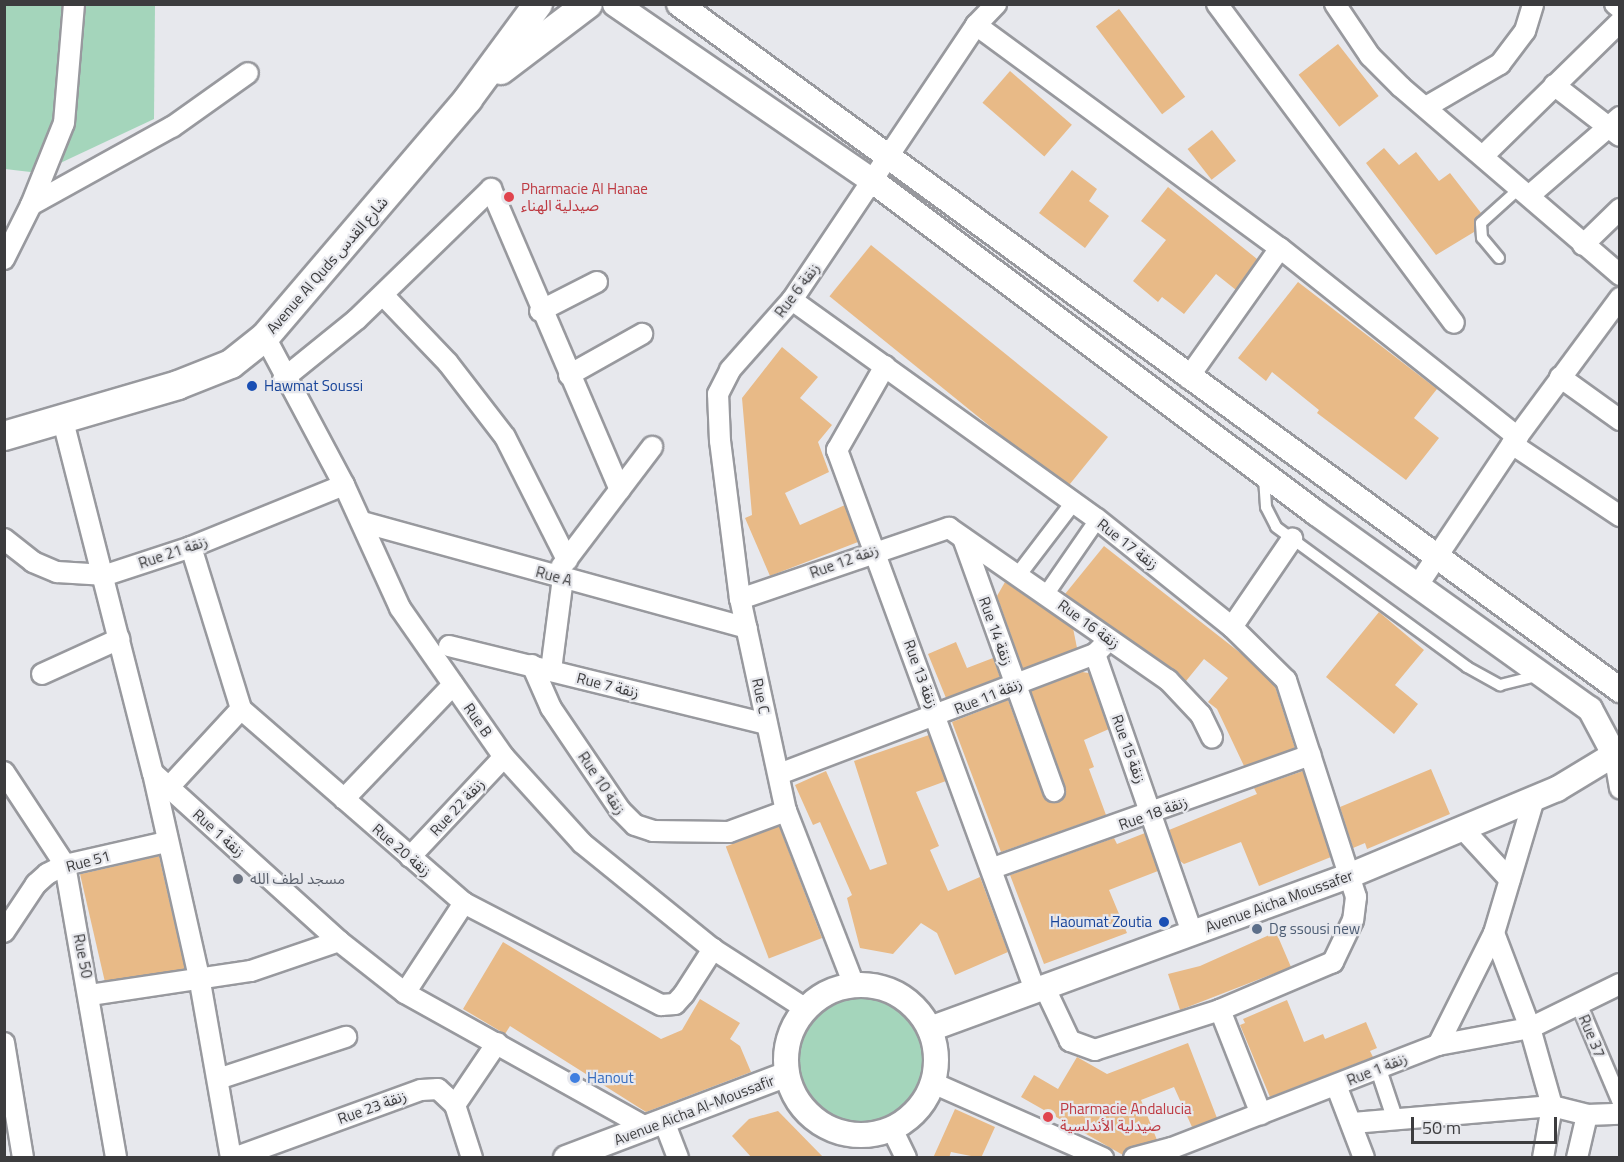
<!DOCTYPE html>
<meta charset="utf-8">
<style>
body{margin:0}
#map{position:relative;width:1624px;height:1162px;overflow:hidden;background:#e7e8ed;font-family:"Titillium Web","Noto Sans Arabic",sans-serif}
div>[style]{position:absolute}
[style*='--x']{left:calc(var(--x)*1px);top:calc(var(--y)*1px);width:calc(var(--w)*1px);rotate:calc(var(--a)*1deg)}
.green>*{inset:0;background:#a4d5bb}
.round{border-radius:50%}
.building>*{inset:0;background:#e8ba87;transform-origin:0 0}
.roads{filter:drop-shadow(2px 0 #98999e) drop-shadow(-2px 0 #98999e) drop-shadow(0 2px #98999e) drop-shadow(0 -2px #98999e)}
.service>*{height:10px;margin:-5px;padding:0 5px;transform-origin:5px;border-radius:5px;background:#fff}
.pedestrian>*{height:15px;margin:-7.5px;padding:0 7.5px;transform-origin:7.5px;border-radius:7.5px;background:#fff}
.minor>*{height:20px;margin:-10px;padding:0 10px;transform-origin:10px;border-radius:10px;background:#fff}
.tertiary>*{height:24px;margin:-12px;padding:0 12px;transform-origin:12px;border-radius:12px;background:#fff}
.tertiary>.ring{margin:-12px;padding:0;box-sizing:content-box;background:none;border:24px solid #fff;border-radius:50%}
.secondary>*{height:28px;margin:-14px;padding:0 14px;transform-origin:14px;border-radius:14px;background:#fff}
.dots>*{width:16px;height:16px;translate:-50% -50%;box-sizing:border-box;border:3px solid #e7e8ed;border-radius:50%}
span{translate:-50% -50%;white-space:nowrap;text-align:center;line-height:1.15;-webkit-text-stroke:4.5px #e7e8ed;paint-order:stroke}
.health-label{font-size:15px;color:#be3a42}
.left{translate:0 -50%;text-align:left}
.street-label{font-size:15px;color:#3c3c3e}
.transit-label{font-size:15px;color:#164399}
.right{translate:-100% -50%;text-align:right}
.worship-label{font-size:15px;color:#5b616d}
.service-label{font-size:15px;color:#4e5e75}
.shop-label{font-size:15px;color:#366cbe}
.frame{position:absolute;inset:0;border:6px solid #3c3c3e;pointer-events:none}
.scale{position:absolute;left:1411px;top:1117px;width:146px;height:27px;box-sizing:border-box;border:3px solid #3c3c3e;border-top:0;padding-left:8px;font-size:18px;line-height:21px;white-space:nowrap;color:#3c3c3e;-webkit-text-stroke:4px #e7e8ed;paint-order:stroke}
</style>
<div id="map">
<div class="green">
<div style="clip-path:polygon(5px 5px,155px 5px,154px 119px,39px 173px,5px 169px)"></div>
<div class="round" style="left:798px;top:995px;width:130px;height:130px"></div>
</div>
<div class="building">
<div style="left:1119px;top:9px;width:110px;height:29px;rotate:53deg"></div>
<div style="left:1338px;top:44px;width:66px;height:50px;rotate:52deg"></div>
<div style="left:1010px;top:71px;width:82px;height:42px;rotate:41deg"></div>
<div style="left:1212px;top:130px;width:39px;height:31px;rotate:52deg"></div>
<div style="clip-path:polygon(1384px 148px,1399px 165px,1416px 152px,1439px 181px,1450px 173px,1481px 213px,1474px 221px,1474px 232px,1436px 255px,1366px 163px)"></div>
<div style="clip-path:polygon(1072px 170px,1097px 189px,1089px 201px,1109px 216px,1085px 248px,1039px 213px)"></div>
<div style="clip-path:polygon(1168px 187px,1257px 259px,1236px 290px,1216px 274px,1184px 314px,1162px 297px,1158px 302px,1133px 281px,1166px 240px,1141px 221px)"></div>
<div style="left:871px;top:245px;width:305px;height:66px;rotate:39deg"></div>
<div style="clip-path:polygon(1298px 282px,1437px 389px,1414px 418px,1439px 438px,1406px 480px,1317px 413px,1319px 410px,1272px 372px,1266px 381px,1238px 358px)"></div>
<div style="clip-path:polygon(782px 347px,818px 377px,800px 398px,832px 425px,818px 442px,829px 472px,785px 493px,800px 525px,845px 505px,858px 542px,770px 576px,745px 518px,752px 515px,742px 398px)"></div>
<div style="clip-path:polygon(1104px 546px,1243px 655px,1275px 686px,1295px 748px,1244px 766px,1217px 709px,1208px 702px,1228px 678px,1204px 659px,1186px 681px,1065px 594px)"></div>
<div style="clip-path:polygon(1005px 582px,1073px 628px,1077px 648px,1023px 669px,997px 596px)"></div>
<div style="clip-path:polygon(1379px 612px,1424px 650px,1395px 685px,1418px 704px,1394px 734px,1326px 677px)"></div>
<div style="clip-path:polygon(956px 642px,967px 668px,993px 658px,1000px 677px,946px 698px,928px 654px)"></div>
<div style="clip-path:polygon(1082px 672px,1089px 673px,1109px 729px,1084px 740px,1094px 767px,1089px 769px,1106px 815px,1001px 852px,952px 722px,1008px 700px,1043px 795px,1059px 802px,1065px 787px,1031px 691px)"></div>
<div style="clip-path:polygon(929px 735px,946px 781px,916px 792px,939px 846px,930px 850px,948px 891px,980px 877px,1008px 952px,955px 975px,937px 933px,921px 923px,893px 954px,860px 948px,847px 898px,852px 895px,820px 822px,813px 825px,795px 785px,826px 771px,870px 870px,887px 864px,854px 761px)"></div>
<div style="clip-path:polygon(1431px 769px,1450px 814px,1367px 849px,1365px 843px,1353px 848px,1340px 807px)"></div>
<div style="clip-path:polygon(1303px 771px,1331px 857px,1259px 886px,1241px 842px,1184px 864px,1180px 861px,1169px 830px,1257px 794px,1254px 788px)"></div>
<div style="left:779px;top:826px;width:120px;height:57px;rotate:69deg"></div>
<div style="clip-path:polygon(1145px 833px,1158px 871px,1109px 890px,1127px 933px,1044px 964px,1010px 875px,1114px 838px,1117px 844px)"></div>
<div style="left:159px;top:856px;width:116px;height:81px;rotate:77deg"></div>
<div style="clip-path:polygon(1276px 932px,1291px 967px,1180px 1010px,1168px 974px,1200px 966px)"></div>
<div style="clip-path:polygon(503px 942px,661px 1039px,682px 1030px,700px 999px,740px 1023px,730px 1039px,740px 1046px,751px 1072px,646px 1112px,510px 1026px,505px 1034px,463px 1009px)"></div>
<div style="clip-path:polygon(1287px 1000px,1304px 1042px,1323px 1034px,1325px 1039px,1366px 1022px,1377px 1048px,1370px 1051px,1373px 1057px,1270px 1097px,1240px 1025px,1245px 1023px,1243px 1019px)"></div>
<div style="clip-path:polygon(1188px 1043px,1217px 1118px,1192px 1127px,1174px 1087px,1141px 1100px,1157px 1140px,1130px 1147px,1123px 1155px,1021px 1097px,1034px 1075px,1058px 1089px,1077px 1057px,1107px 1074px)"></div>
<div style="clip-path:polygon(955px 1109px,995px 1127px,981px 1158px,951px 1152px,949px 1158px,933px 1158px)"></div>
<div style="clip-path:polygon(778px 1111px,824px 1158px,752px 1158px,732px 1136px,749px 1119px)"></div>
</div>
<div class="roads">
<div class="service">
<div style="--x:1499;--y:258;--w:26;--a:-130"></div>
<div style="--x:1482;--y:238;--w:15;--a:-94"></div>
<div style="--x:1481;--y:223;--w:54;--a:-42"></div>
<div style="--x:1264;--y:478;--w:29;--a:86"></div>
<div style="--x:1266;--y:507;--w:22;--a:63"></div>
<div style="--x:1276;--y:527;--w:237;--a:36.2"></div>
<div style="--x:1467;--y:667;--w:38;--a:29"></div>
<div style="--x:1500;--y:685;--w:41;--a:-14"></div>
</div>
<div class="pedestrian">
<div style="--x:1018;--y:574;--w:89;--a:-52.7"></div>
<div style="--x:1046;--y:593;--w:90;--a:-55.4"></div>
<div style="--x:1578;--y:1003;--w:108;--a:67"></div>
<div style="--x:1378;--y:1069;--w:54;--a:71.6"></div>
</div>
<div class="minor">
<div style="--x:1217;--y:4;--w:397;--a:53.4"></div>
<div style="--x:1335;--y:4;--w:63;--a:56.1"></div>
<div style="--x:1370;--y:56;--w:44;--a:45"></div>
<div style="--x:1401;--y:87;--w:289;--a:40.6"></div>
<div style="--x:1615;--y:4;--w:6;--a:39"></div>
<div style="--x:976;--y:25;--w:377;--a:36.3"></div>
<div style="--x:1280;--y:248;--w:304;--a:38.5"></div>
<div style="--x:1554;--y:85;--w:83;--a:37.7"></div>
<div style="--x:1426;--y:107;--w:86;--a:-30.2"></div>
<div style="--x:1500;--y:64;--w:41;--a:-52.9"></div>
<div style="--x:1525;--y:31;--w:28;--a:-73"></div>
<div style="--x:1484;--y:155;--w:190;--a:-44.4"></div>
<div style="--x:1530;--y:195;--w:119;--a:-40.9"></div>
<div style="--x:31;--y:205;--w:88;--a:-68.1"></div>
<div style="--x:64;--y:123;--w:119;--a:-85.2"></div>
<div style="--x:1583;--y:245;--w:52;--a:-44.2"></div>
<div style="--x:4;--y:259;--w:60;--a:-63.4"></div>
<div style="--x:31;--y:205;--w:161;--a:-29"></div>
<div style="--x:172;--y:127;--w:93;--a:-35.4"></div>
<div style="--x:383;--y:295;--w:94;--a:46.3"></div>
<div style="--x:448;--y:363;--w:93;--a:52.4"></div>
<div style="--x:505;--y:437;--w:138;--a:63.2"></div>
<div style="--x:792;--y:300;--w:375;--a:35.7"></div>
<div style="--x:1097;--y:519;--w:173;--a:38.7"></div>
<div style="--x:1232;--y:627;--w:76;--a:44.5"></div>
<div style="--x:1286;--y:680;--w:228;--a:72.1"></div>
<div style="--x:1356;--y:897;--w:23;--a:97"></div>
<div style="--x:1353;--y:920;--w:47;--a:115.5"></div>
<div style="--x:1333;--y:962;--w:123;--a:157"></div>
<div style="--x:1220;--y:1010;--w:131;--a:162.3"></div>
<div style="--x:1095;--y:1050;--w:27;--a:-160"></div>
<div style="--x:1070;--y:1041;--w:59;--a:-115.3"></div>
<div style="--x:540;--y:311;--w:64;--a:-27"></div>
<div style="--x:265;--y:337;--w:168;--a:61.9"></div>
<div style="--x:344;--y:485;--w:135;--a:65.5"></div>
<div style="--x:400;--y:608;--w:182;--a:55.1"></div>
<div style="--x:504;--y:757;--w:116;--a:47.8"></div>
<div style="--x:582;--y:843;--w:169;--a:39"></div>
<div style="--x:713;--y:949;--w:111;--a:32.8"></div>
<div style="--x:885;--y:366;--w:97;--a:119.7"></div>
<div style="--x:837;--y:450;--w:575;--a:69.86"></div>
<div style="--x:569;--y:375;--w:84;--a:-29.3"></div>
<div style="--x:1560;--y:377;--w:74;--a:35.6"></div>
<div style="--x:1188;--y:378;--w:159;--a:-54.7"></div>
<div style="--x:283;--y:379;--w:95;--a:-39"></div>
<div style="--x:357;--y:319;--w:187;--a:-44.1"></div>
<div style="--x:491;--y:189;--w:327;--a:66.8"></div>
<div style="--x:63;--y:421;--w:363;--a:75.7"></div>
<div style="--x:153;--y:773;--w:251;--a:42.1"></div>
<div style="--x:339;--y:941;--w:84;--a:38.2"></div>
<div style="--x:405;--y:993;--w:279;--a:29.1"></div>
<div style="--x:1512;--y:444;--w:130;--a:33.7"></div>
<div style="--x:362;--y:522;--w:399;--a:15.4"></div>
<div style="--x:963;--y:538;--w:269;--a:70.2"></div>
<div style="--x:4;--y:539;--w:37;--a:38"></div>
<div style="--x:33;--y:562;--w:26;--a:23"></div>
<div style="--x:57;--y:572;--w:49;--a:3.5"></div>
<div style="--x:106;--y:575;--w:89;--a:-18.2"></div>
<div style="--x:191;--y:547;--w:165;--a:-22.1"></div>
<div style="--x:191;--y:547;--w:170;--a:72.8"></div>
<div style="--x:241;--y:709;--w:296;--a:41"></div>
<div style="--x:464;--y:903;--w:222;--a:27.4"></div>
<div style="--x:661;--y:1005;--w:14;--a:-4"></div>
<div style="--x:675;--y:1004;--w:13;--a:-48"></div>
<div style="--x:684;--y:994;--w:54;--a:-57.2"></div>
<div style="--x:561;--y:567;--w:151;--a:-52.8"></div>
<div style="--x:1418;--y:585;--w:169;--a:-56.3"></div>
<div style="--x:1512;--y:444;--w:182;--a:-53.5"></div>
<div style="--x:740;--y:599;--w:221;--a:-18.8"></div>
<div style="--x:949;--y:528;--w:267;--a:34.8"></div>
<div style="--x:1168;--y:680;--w:48;--a:46.7"></div>
<div style="--x:1201;--y:715;--w:25;--a:64"></div>
<div style="--x:1232;--y:627;--w:107;--a:-55.7"></div>
<div style="--x:449;--y:646;--w:327;--a:13.8"></div>
<div style="--x:1103;--y:646;--w:11;--a:135"></div>
<div style="--x:1095;--y:654;--w:294;--a:70.8"></div>
<div style="--x:532;--y:665;--w:47;--a:66.2"></div>
<div style="--x:551;--y:708;--w:123;--a:55.9"></div>
<div style="--x:620;--y:810;--w:21;--a:45"></div>
<div style="--x:635;--y:825;--w:19;--a:18"></div>
<div style="--x:653;--y:831;--w:76;--a:0.8"></div>
<div style="--x:729;--y:832;--w:61;--a:-20.2"></div>
<div style="--x:551;--y:670;--w:93;--a:-82.6"></div>
<div style="--x:42;--y:674;--w:85;--a:-24.4"></div>
<div style="--x:1614;--y:754;--w:35;--a:80"></div>
<div style="--x:4;--y:772;--w:111;--a:56.7"></div>
<div style="--x:65;--y:865;--w:297;--a:80.1"></div>
<div style="--x:153;--y:773;--w:214;--a:77.3"></div>
<div style="--x:200;--y:982;--w:179;--a:80"></div>
<div style="--x:779;--y:774;--w:338;--a:-20.8"></div>
<div style="--x:169;--y:787;--w:106;--a:-47.3"></div>
<div style="--x:344;--y:799;--w:158;--a:-46.3"></div>
<div style="--x:1463;--y:829;--w:69;--a:47.3"></div>
<div style="--x:410;--y:857;--w:137;--a:-46.8"></div>
<div style="--x:993;--y:868;--w:337;--a:-19.6"></div>
<div style="--x:4;--y:932;--w:58;--a:-56.3"></div>
<div style="--x:36;--y:884;--w:15;--a:-42"></div>
<div style="--x:47;--y:874;--w:20;--a:-27"></div>
<div style="--x:65;--y:865;--w:104;--a:-12.8"></div>
<div style="--x:1494;--y:933;--w:102;--a:69.2"></div>
<div style="--x:1530;--y:1028;--w:81;--a:74.2"></div>
<div style="--x:1552;--y:1106;--w:53;--a:99.8"></div>
<div style="--x:854;--y:985;--w:187;--a:-111.3"></div>
<div style="--x:786;--y:811;--w:217;--a:-102.2"></div>
<div style="--x:740;--y:599;--w:159;--a:-97.2"></div>
<div style="--x:720;--y:441;--w:47;--a:-92.4"></div>
<div style="--x:718;--y:394;--w:27;--a:-63"></div>
<div style="--x:730;--y:370;--w:94;--a:-48.5"></div>
<div style="--x:792;--y:300;--w:331;--a:-56.2"></div>
<div style="--x:976;--y:25;--w:29;--a:-46"></div>
<div style="--x:405;--y:993;--w:108;--a:-56.8"></div>
<div style="--x:90;--y:995;--w:163;--a:-8.5"></div>
<div style="--x:251;--y:971;--w:93;--a:-18.8"></div>
<div style="--x:1220;--y:1010;--w:112;--a:68.5"></div>
<div style="--x:4;--y:1043;--w:117;--a:80.6"></div>
<div style="--x:1438;--y:1045;--w:125;--a:-63.4"></div>
<div style="--x:1494;--y:933;--w:140;--a:-73.4"></div>
<div style="--x:218;--y:1079;--w:135;--a:-18.2"></div>
<div style="--x:933;--y:1083;--w:186;--a:23.8"></div>
<div style="--x:1336;--y:1085;--w:78;--a:69"></div>
<div style="--x:455;--y:1105;--w:75;--a:-55.9"></div>
<div style="--x:1353;--y:1123;--w:200;--a:-4.9"></div>
<div style="--x:1552;--y:1106;--w:36;--a:14"></div>
<div style="--x:1587;--y:1115;--w:33;--a:-2"></div>
<div style="--x:665;--y:1124;--w:36;--a:69"></div>
<div style="--x:892;--y:1129;--w:32;--a:64"></div>
<div style="--x:234;--y:1158;--w:199;--a:-20"></div>
<div style="--x:421;--y:1090;--w:17;--a:-3"></div>
<div style="--x:438;--y:1089;--w:23;--a:43"></div>
<div style="--x:455;--y:1105;--w:56;--a:72.2"></div>
<div style="--x:1134;--y:1158;--w:39;--a:-15"></div>
<div style="--x:1172;--y:1148;--w:285;--a:-21.2"></div>
<div style="--x:1438;--y:1045;--w:94;--a:-10.5"></div>
<div style="--x:1530;--y:1028;--w:100;--a:-26.1"></div>
<div style="--x:1577;--y:1158;--w:44;--a:-76.9"></div>
</div>
<div class="tertiary">
<div style="--x:615;--y:4;--w:314;--a:34.5"></div>
<div style="--x:874;--y:182;--w:552;--a:36.83"></div>
<div style="--x:1316;--y:513;--w:337;--a:35.6"></div>
<div style="--x:1590;--y:709;--w:51;--a:61.9"></div>
<div style="--x:679;--y:4;--w:1165;--a:36.09"></div>
<div class="ring" style="left:786px;top:985px;width:126px;height:126px"></div>
<div style="--x:930;--y:1029;--w:448;--a:-20.1"></div>
<div style="--x:1351;--y:875;--w:223;--a:-22.7"></div>
<div style="--x:1557;--y:789;--w:74;--a:-31.1"></div>
<div style="--x:566;--y:1158;--w:236;--a:-20.8"></div>
</div>
<div class="secondary">
<div style="--x:501;--y:70;--w:109;--a:-37.2"></div>
<div style="--x:4;--y:436;--w:181;--a:-16.3"></div>
<div style="--x:178;--y:385;--w:57;--a:-21.6"></div>
<div style="--x:231;--y:364;--w:43;--a:-38.5"></div>
<div style="--x:265;--y:337;--w:313;--a:-49.5"></div>
<div style="--x:468;--y:99;--w:118;--a:-53.6"></div>
</div>
</div>
<div class="dots">
<div style="left:509px;top:197px;background:#e0444e"></div>
<div style="left:252px;top:386px;background:#1a4fb4"></div>
<div style="left:238px;top:879px;background:#6b7280"></div>
<div style="left:1164px;top:922px;background:#1a4fb4"></div>
<div style="left:1257px;top:929px;background:#5c6f8a"></div>
<div style="left:575px;top:1078px;background:#3f7fe0"></div>
<div style="left:1048px;top:1117px;background:#e0444e"></div>
</div>
<div class="health-label">
<span class="left" style="left:521px;top:197px">Pharmacie Al Hanae<br>صيدلية الهناء</span>
<span class="left" style="left:1060px;top:1117px">Pharmacie Andalucia<br>صيدلية الأندلسية</span>
</div>
<div class="street-label">
<span style="left:327px;top:265px;rotate:-49deg">Avenue Al Quds شارع القدس</span>
<span style="left:797px;top:290px;rotate:-53deg">Rue 6 زنقة</span>
<span style="left:1128px;top:544px;rotate:38deg">Rue 17 زنقة</span>
<span style="left:173px;top:552px;rotate:-19deg">Rue 21 زنقة</span>
<span style="left:844px;top:561px;rotate:-20deg">Rue 12 زنقة</span>
<span style="left:554px;top:576px;rotate:15deg">Rue A</span>
<span style="left:1089px;top:624px;rotate:36deg">Rue 16 زنقة</span>
<span style="left:996px;top:631px;rotate:70deg">Rue 14 زنقة</span>
<span style="left:921px;top:674px;rotate:70deg">Rue 13 زنقة</span>
<span style="left:608px;top:685px;rotate:14deg">Rue 7 زنقة</span>
<span style="left:761px;top:696px;rotate:78deg">Rue C</span>
<span style="left:988px;top:696px;rotate:-22deg">Rue 11 زنقة</span>
<span style="left:478px;top:720px;rotate:55deg">Rue B</span>
<span style="left:1129px;top:749px;rotate:70deg">Rue 15 زنقة</span>
<span style="left:602px;top:783px;rotate:56deg">Rue 10 زنقة</span>
<span style="left:457px;top:807px;rotate:-47deg">Rue 22 زنقة</span>
<span style="left:1153px;top:813px;rotate:-20deg">Rue 18 زنقة</span>
<span style="left:219px;top:833px;rotate:42deg">Rue 1 زنقة</span>
<span style="left:402px;top:850px;rotate:41deg">Rue 20 زنقة</span>
<span style="left:88px;top:861px;rotate:-15deg">Rue 51</span>
<span style="left:1279px;top:901px;rotate:-20deg">Avenue Aicha Moussafer</span>
<span style="left:83px;top:956px;rotate:79deg">Rue 50</span>
<span style="left:1592px;top:1036px;rotate:67deg">Rue 37</span>
<span style="left:1377px;top:1069px;rotate:-22deg">Rue 1 زنقة</span>
<span style="left:372px;top:1107px;rotate:-20deg">Rue 23 زنقة</span>
<span style="left:694px;top:1110px;rotate:-21deg">Avenue Aicha Al-Moussafir</span>
</div>
<div class="transit-label">
<span class="left" style="left:264px;top:386px">Hawmat Soussi</span>
<span class="right" style="left:1152px;top:922px">Haoumat Zoutia</span>
</div>
<div class="worship-label">
<span class="left" style="left:250px;top:879px">مسجد لطف الله</span>
</div>
<div class="service-label">
<span class="left" style="left:1269px;top:929px">Dg ssousi new</span>
</div>
<div class="shop-label">
<span class="left" style="left:587px;top:1078px">Hanout</span>
</div>
<div class="frame"></div>
<div class="scale">50 m</div>
</div>
